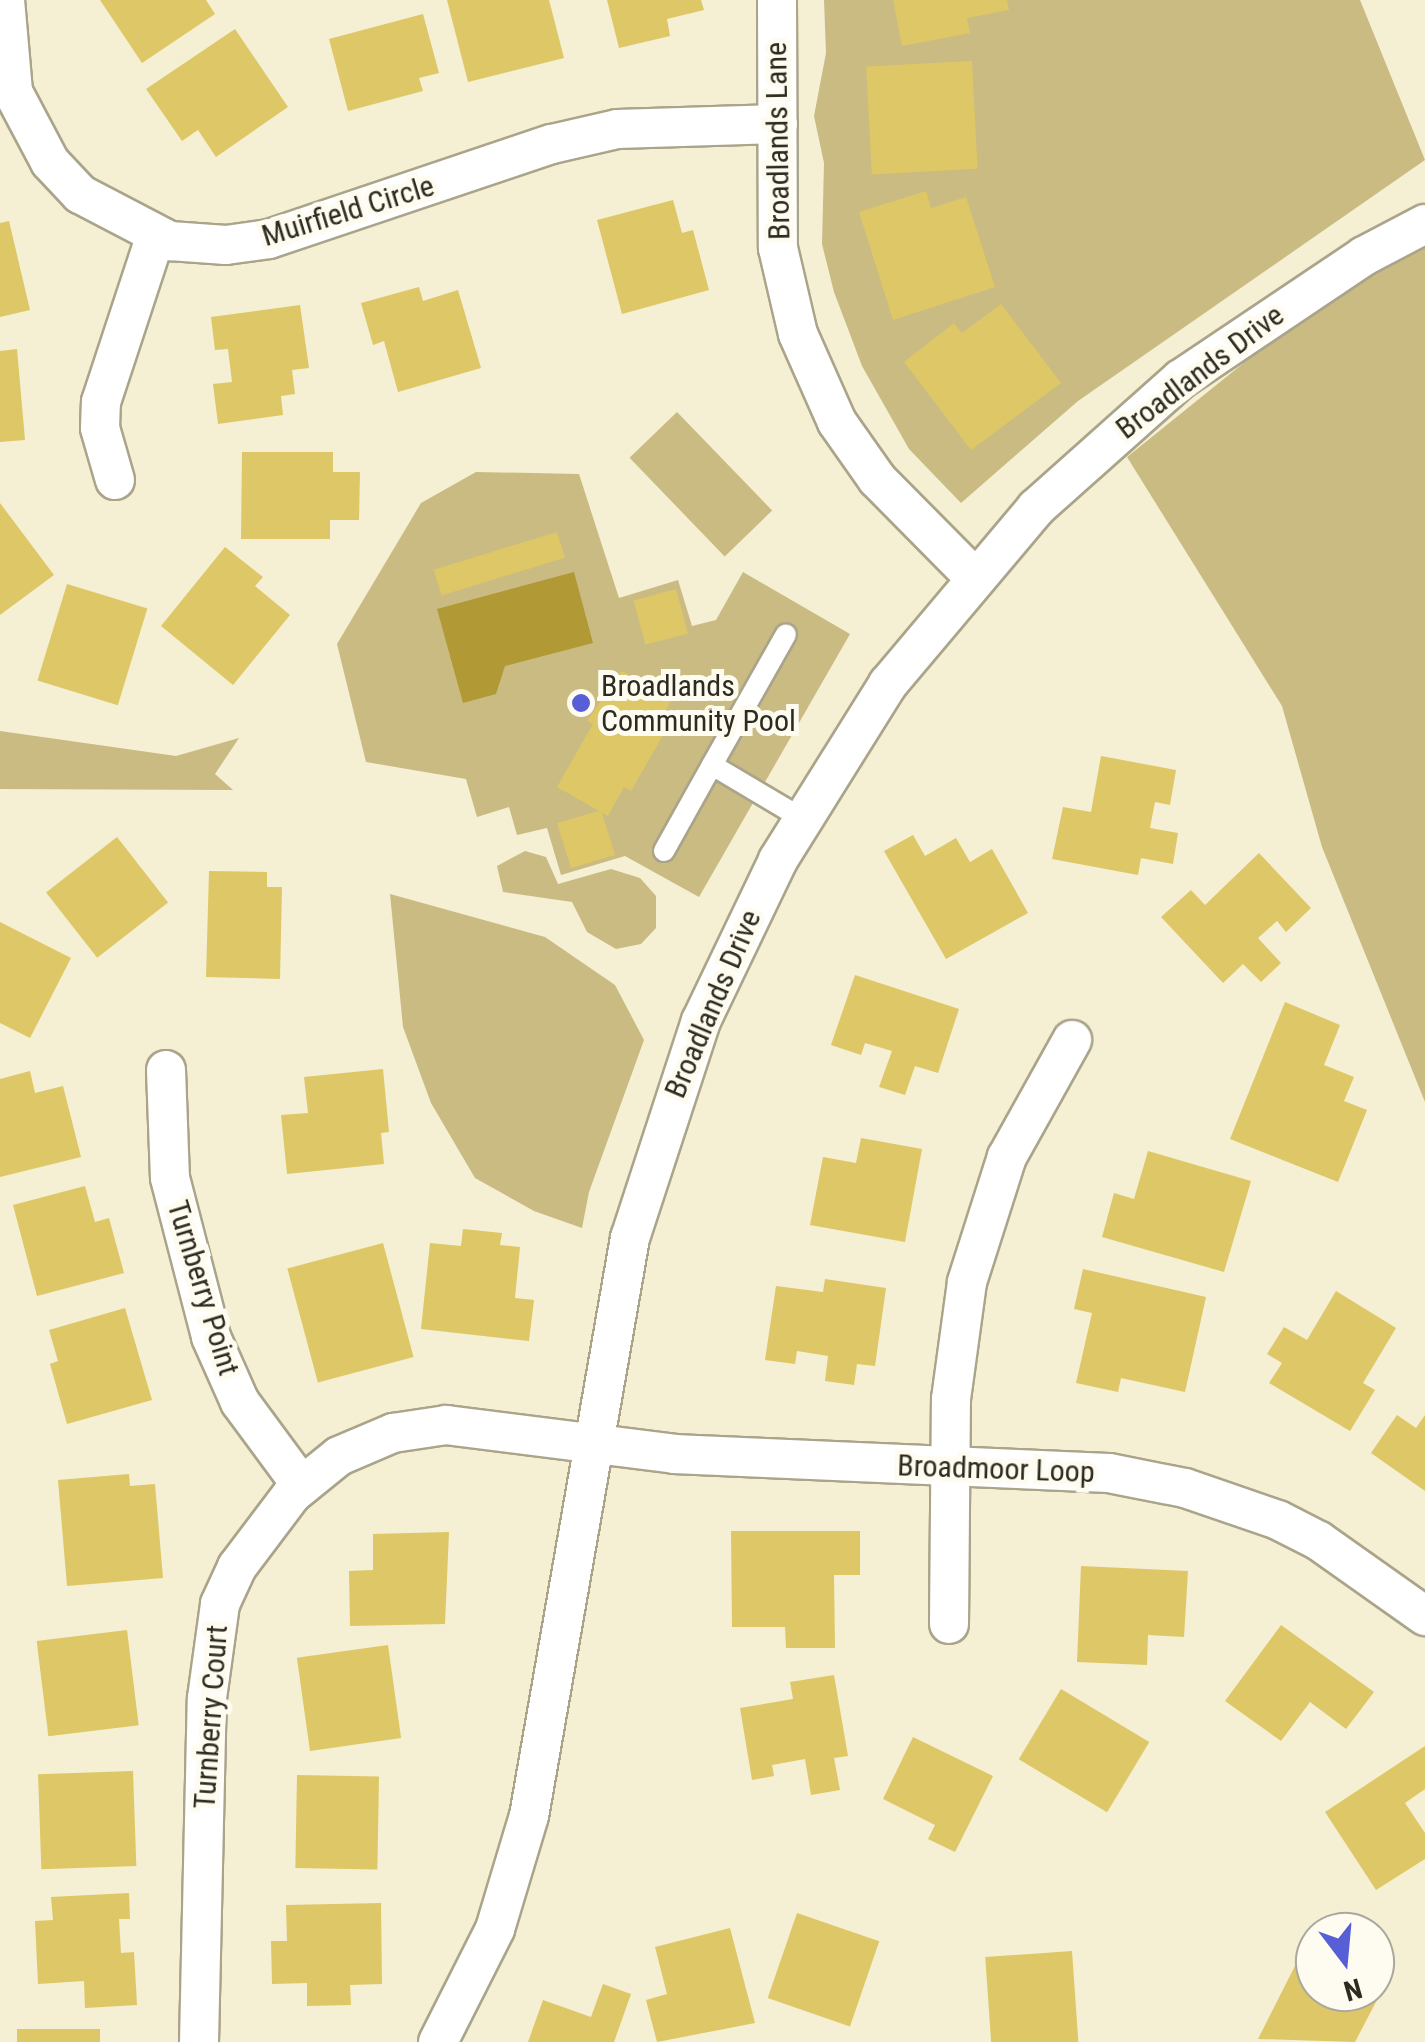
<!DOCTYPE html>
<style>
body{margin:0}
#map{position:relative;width:1425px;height:2042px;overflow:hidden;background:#f5efd3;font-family:"Roboto Condensed",sans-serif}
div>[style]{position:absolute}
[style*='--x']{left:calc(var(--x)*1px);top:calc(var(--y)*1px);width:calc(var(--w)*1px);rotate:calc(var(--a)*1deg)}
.green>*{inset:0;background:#c9bb82;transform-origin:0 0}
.water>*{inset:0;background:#b19a36}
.building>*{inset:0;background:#dec766;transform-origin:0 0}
.roads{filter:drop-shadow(2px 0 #aaa48a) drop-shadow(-2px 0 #aaa48a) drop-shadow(0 2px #aaa48a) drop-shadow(0 -2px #aaa48a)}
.lane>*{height:20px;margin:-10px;padding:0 10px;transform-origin:10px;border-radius:10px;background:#fff}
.street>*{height:38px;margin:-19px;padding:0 19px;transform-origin:19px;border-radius:19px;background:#fff}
.dots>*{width:28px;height:28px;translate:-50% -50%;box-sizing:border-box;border:5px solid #fefcf1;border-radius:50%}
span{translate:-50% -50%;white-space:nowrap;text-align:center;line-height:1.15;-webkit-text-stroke:10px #fefcf1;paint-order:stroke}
.street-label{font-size:30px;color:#2d2b20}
.poi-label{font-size:30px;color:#2d2b20}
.left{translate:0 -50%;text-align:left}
.north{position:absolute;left:1295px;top:1912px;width:100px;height:100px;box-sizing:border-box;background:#fefcf1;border:2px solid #aaa89d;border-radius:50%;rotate:164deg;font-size:28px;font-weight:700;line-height:40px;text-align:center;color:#2d2b20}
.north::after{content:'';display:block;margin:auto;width:35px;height:45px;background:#585fd6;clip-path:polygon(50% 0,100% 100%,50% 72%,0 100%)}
</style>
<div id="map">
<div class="green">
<div style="clip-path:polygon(824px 0,1360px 0,1425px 160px,1078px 401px,961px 503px,909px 449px,862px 366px,834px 292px,822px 244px,824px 163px,814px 116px,826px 53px)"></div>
<div style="clip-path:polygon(1425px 245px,1425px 1102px,1322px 847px,1282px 706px,1127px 457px,1256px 353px,1267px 337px)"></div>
<div style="left:677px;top:412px;width:137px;height:66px;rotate:46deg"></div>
<div style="clip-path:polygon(476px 472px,579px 474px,619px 598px,678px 580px,692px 626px,716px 620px,743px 572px,850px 634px,699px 897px,625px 856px,561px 875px,547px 828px,517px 835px,509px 807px,477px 817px,466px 779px,366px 762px,337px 644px,421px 503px)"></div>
<div style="clip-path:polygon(0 731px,176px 756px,239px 738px,215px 774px,233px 790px,0 789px)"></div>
<div style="clip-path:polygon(525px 851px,546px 857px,558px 884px,611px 869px,640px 878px,656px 896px,656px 928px,641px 944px,616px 949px,587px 932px,572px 902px,503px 892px,497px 866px)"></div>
<div style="clip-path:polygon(390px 894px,545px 937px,615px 985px,644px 1040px,589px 1192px,582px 1228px,534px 1211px,475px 1178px,431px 1103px,403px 1027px)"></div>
</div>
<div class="water">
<div style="clip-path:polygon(574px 572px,593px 643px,505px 666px,496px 694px,463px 703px,437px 609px)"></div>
</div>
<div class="building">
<div style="clip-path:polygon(100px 0,206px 0,215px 14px,142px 63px)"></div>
<div style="clip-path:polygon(447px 0,549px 0,564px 58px,468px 82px)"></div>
<div style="clip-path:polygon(607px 0,701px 0,704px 10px,667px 19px,670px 36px,619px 48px)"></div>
<div style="clip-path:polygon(893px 0,1007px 0,1009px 10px,967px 18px,970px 33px,902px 46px)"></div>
<div style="clip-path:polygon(423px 14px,439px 73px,419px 78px,423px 91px,348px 111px,329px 39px)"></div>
<div style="clip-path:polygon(235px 29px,288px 107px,216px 157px,198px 130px,182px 141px,146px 89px)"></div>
<div style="left:972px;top:61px;width:108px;height:106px;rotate:87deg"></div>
<div style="clip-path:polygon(926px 191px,931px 208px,966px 197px,995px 287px,893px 320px,859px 212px)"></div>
<div style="clip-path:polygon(673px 200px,682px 233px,693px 230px,709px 290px,622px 314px,597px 220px)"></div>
<div style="clip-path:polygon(9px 221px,30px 310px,0 317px,0 223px)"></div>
<div style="clip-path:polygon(419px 287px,423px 301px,458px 290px,481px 368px,398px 392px,384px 341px,373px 345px,361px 303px)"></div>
<div style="clip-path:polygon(1001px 304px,1061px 383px,971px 450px,904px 362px,954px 323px,962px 333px)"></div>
<div style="clip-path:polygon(300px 305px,309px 368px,292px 370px,295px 394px,281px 396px,283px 415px,218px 424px,213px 384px,232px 382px,228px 349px,215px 350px,211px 317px)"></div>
<div style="clip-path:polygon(17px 349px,25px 440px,0 442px,0 351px)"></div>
<div style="clip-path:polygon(242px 452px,333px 452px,333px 472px,360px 472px,359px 520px,330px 520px,330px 539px,241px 539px)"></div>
<div style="clip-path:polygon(0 503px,54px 575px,0 615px)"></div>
<div style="left:557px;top:532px;width:27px;height:129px;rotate:73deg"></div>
<div style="clip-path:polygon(225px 547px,263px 577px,255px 586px,290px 615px,233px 685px,161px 626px)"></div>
<div style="left:67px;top:584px;width:84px;height:101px;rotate:17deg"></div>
<div style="left:676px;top:589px;width:46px;height:44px;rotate:75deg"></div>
<div style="clip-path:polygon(622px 671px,672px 699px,662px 718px,670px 723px,631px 791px,624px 787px,608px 816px,602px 813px,615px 855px,571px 868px,557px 823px,599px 811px,557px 787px,593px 724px,587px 721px)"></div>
<div style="clip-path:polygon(1101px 756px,1176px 770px,1170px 805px,1155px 802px,1150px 828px,1178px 833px,1173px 864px,1141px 858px,1138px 875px,1052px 859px,1063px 807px,1091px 812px)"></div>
<div style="clip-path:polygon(913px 835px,925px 856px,956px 838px,970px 862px,992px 849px,1028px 913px,946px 959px,884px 851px)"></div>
<div style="left:117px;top:837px;width:83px;height:90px;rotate:52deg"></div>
<div style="clip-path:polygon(1259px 853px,1311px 908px,1286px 932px,1277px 921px,1258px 938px,1281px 963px,1261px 982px,1243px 964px,1223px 983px,1161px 917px,1191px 890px,1205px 905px)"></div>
<div style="clip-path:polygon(209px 871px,267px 872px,267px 887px,282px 887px,280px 979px,206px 977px)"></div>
<div style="clip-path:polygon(0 922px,71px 958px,30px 1038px,0 1023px)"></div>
<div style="clip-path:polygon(855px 975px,959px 1009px,938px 1073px,915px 1066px,905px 1095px,879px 1087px,892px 1051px,865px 1043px,861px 1055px,831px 1045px)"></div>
<div style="clip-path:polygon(1285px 1002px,1340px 1025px,1324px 1065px,1354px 1077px,1344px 1101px,1367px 1110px,1338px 1182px,1230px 1139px)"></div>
<div style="clip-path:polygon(383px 1069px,389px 1132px,381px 1133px,384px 1164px,287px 1174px,281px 1115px,308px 1113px,304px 1077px)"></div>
<div style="clip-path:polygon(30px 1071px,35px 1093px,63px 1086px,81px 1157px,0 1177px,0 1079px)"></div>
<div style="clip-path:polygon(861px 1138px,922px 1149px,905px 1242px,810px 1225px,823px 1157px,856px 1163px)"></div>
<div style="clip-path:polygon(1148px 1151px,1251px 1181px,1224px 1272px,1102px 1237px,1114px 1193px,1134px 1199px)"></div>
<div style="clip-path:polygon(85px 1186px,95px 1222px,109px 1218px,124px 1273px,37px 1296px,13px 1205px)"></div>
<div style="clip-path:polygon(463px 1229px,502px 1233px,500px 1245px,520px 1247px,515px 1298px,534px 1300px,529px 1341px,421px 1329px,430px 1243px,461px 1246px)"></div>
<div style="left:383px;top:1243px;width:118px;height:99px;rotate:75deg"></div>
<div style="clip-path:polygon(1083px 1269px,1206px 1297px,1185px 1392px,1121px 1378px,1118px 1392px,1076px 1383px,1092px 1313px,1074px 1309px)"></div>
<div style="clip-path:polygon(825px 1279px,886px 1288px,875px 1366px,857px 1364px,854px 1385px,825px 1381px,828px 1356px,797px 1351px,795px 1364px,765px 1360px,776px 1286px,823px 1292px)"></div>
<div style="clip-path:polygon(1336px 1291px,1396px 1328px,1363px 1383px,1375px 1390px,1350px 1431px,1269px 1383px,1282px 1363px,1267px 1354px,1284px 1327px,1307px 1340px)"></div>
<div style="clip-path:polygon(125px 1308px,152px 1400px,67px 1424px,50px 1364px,58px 1361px,49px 1330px)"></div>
<div style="clip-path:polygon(1397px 1415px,1416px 1428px,1425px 1415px,1425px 1491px,1371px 1453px)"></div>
<div style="clip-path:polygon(129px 1474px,130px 1486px,155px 1484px,163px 1578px,67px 1586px,58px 1480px)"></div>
<div style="clip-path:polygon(731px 1531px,860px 1531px,860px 1575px,834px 1575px,835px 1648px,786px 1648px,785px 1627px,732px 1627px)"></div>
<div style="clip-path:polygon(449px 1532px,445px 1624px,350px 1626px,349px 1571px,373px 1570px,373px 1534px)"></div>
<div style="clip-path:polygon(1081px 1566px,1188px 1571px,1184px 1637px,1148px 1635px,1147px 1665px,1077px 1662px)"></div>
<div style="clip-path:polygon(1281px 1625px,1374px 1692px,1346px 1729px,1310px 1702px,1281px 1741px,1225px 1701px)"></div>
<div style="left:127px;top:1630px;width:96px;height:91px;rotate:83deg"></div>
<div style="left:388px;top:1645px;width:94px;height:92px;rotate:82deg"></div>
<div style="clip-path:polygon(834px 1675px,848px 1756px,834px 1758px,840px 1790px,811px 1795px,805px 1759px,772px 1765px,774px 1776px,752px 1780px,740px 1708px,793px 1699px,790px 1682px)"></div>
<div style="left:1061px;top:1689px;width:103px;height:82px;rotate:31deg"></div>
<div style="clip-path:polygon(913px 1737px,993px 1776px,955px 1852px,928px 1839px,935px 1825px,883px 1799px)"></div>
<div style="clip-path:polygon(1425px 1746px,1425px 1789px,1405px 1803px,1425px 1833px,1425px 1859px,1376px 1890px,1325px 1812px)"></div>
<div style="left:133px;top:1771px;width:95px;height:95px;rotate:88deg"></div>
<div style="left:297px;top:1775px;width:82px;height:93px;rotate:1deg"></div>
<div style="clip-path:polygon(129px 1893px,130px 1919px,119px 1919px,121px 1953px,134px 1952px,137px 2005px,85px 2008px,84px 1981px,38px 1984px,35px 1921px,53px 1920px,51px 1897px)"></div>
<div style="clip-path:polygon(381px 1903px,382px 1984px,350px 1985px,351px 2005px,307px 2006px,307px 1983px,272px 1984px,271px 1941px,287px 1941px,286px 1905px)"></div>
<div style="left:797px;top:1913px;width:87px;height:90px;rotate:19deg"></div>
<div style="clip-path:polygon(730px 1928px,755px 2023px,657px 2042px,646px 2000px,667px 1994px,655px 1947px)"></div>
<div style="left:1072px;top:1951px;width:91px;height:87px;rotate:86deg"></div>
<div style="clip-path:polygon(1299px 1958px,1315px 1965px,1315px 1992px,1378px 1998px,1355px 2042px,1258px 2039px)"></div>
<div style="clip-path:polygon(603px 1984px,631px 1994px,614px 2042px,528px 2042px,543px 2000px,591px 2017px)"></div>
<div style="left:17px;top:2029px;width:83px;height:13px"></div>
</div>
<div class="roads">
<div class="lane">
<div style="--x:712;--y:765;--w:150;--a:-60.5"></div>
<div style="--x:664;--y:851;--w:98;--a:-60.8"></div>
<div style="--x:712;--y:765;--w:106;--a:30.7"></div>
</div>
<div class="street">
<div style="--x:5;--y:0;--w:92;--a:85"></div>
<div style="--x:13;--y:92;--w:79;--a:62.1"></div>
<div style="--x:50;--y:162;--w:44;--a:46.8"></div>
<div style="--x:80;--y:194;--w:102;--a:27.6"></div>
<div style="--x:170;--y:241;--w:56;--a:4.1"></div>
<div style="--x:226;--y:245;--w:43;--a:-7.9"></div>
<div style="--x:269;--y:239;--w:299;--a:-18.6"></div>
<div style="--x:552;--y:144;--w:67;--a:-13"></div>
<div style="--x:617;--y:129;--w:161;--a:-1.8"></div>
<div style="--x:777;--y:0;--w:248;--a:89.8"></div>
<div style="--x:778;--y:248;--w:88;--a:76.9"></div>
<div style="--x:798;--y:334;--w:96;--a:66.1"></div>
<div style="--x:837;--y:422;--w:70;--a:54.9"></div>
<div style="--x:877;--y:479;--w:139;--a:45.3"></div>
<div style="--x:115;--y:480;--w:54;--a:-106.1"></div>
<div style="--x:100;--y:428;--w:26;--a:-88"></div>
<div style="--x:101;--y:402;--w:173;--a:-71.8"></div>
<div style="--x:166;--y:1070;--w:108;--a:87.9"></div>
<div style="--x:170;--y:1178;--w:164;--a:75.5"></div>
<div style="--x:211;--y:1337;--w:71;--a:66"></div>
<div style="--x:240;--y:1402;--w:104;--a:53.6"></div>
<div style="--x:949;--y:1624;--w:225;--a:-89.5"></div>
<div style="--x:951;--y:1399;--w:118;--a:-82.2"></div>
<div style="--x:967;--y:1282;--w:131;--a:-72.3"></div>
<div style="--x:1007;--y:1157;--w:134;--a:-60.9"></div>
<div style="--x:199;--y:2042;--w:344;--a:-88.7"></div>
<div style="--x:207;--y:1698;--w:95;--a:-82.1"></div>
<div style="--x:220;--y:1604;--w:41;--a:-65.3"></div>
<div style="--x:237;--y:1567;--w:91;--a:-53"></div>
<div style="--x:292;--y:1494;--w:60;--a:-39"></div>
<div style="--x:339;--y:1456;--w:59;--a:-23.1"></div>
<div style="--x:393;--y:1433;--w:54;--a:-8.6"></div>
<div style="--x:446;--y:1425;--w:230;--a:7.2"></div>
<div style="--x:674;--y:1454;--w:435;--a:2.5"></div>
<div style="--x:1109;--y:1473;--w:77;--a:11.2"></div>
<div style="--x:1185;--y:1488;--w:98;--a:19"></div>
<div style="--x:1278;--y:1520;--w:46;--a:27.1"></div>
<div style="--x:1319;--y:1541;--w:130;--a:35.3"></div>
<div style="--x:438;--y:2042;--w:127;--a:-63.2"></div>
<div style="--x:495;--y:1929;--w:118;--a:-73.3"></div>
<div style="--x:529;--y:1816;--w:587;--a:-80.09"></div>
<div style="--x:630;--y:1238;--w:228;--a:-71.9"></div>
<div style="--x:701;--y:1021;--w:178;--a:-64.4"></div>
<div style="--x:778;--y:860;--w:208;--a:-58"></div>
<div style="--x:888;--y:684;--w:230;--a:-49.9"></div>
<div style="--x:1036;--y:508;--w:194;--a:-41.7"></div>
<div style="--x:1181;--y:379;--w:220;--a:-33.9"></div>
<div style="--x:1364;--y:256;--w:69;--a:-27.7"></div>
</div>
</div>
<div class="dots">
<div style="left:581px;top:703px;background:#585fd6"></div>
</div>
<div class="street-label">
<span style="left:778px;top:141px;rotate:-91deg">Broadlands Lane</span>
<span style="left:348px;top:211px;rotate:-17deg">Muirfield Circle</span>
<span style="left:1200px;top:372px;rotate:-37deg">Broadlands Drive</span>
<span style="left:713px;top:1004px;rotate:-67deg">Broadlands Drive</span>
<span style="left:203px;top:1288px;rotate:73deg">Turnberry Point</span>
<span style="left:996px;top:1469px;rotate:2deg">Broadmoor Loop</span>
<span style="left:211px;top:1717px;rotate:-86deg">Turnberry Court</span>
</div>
<div class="poi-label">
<span class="left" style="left:601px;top:703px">Broadlands<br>Community Pool</span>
</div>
<div class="north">N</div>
</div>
